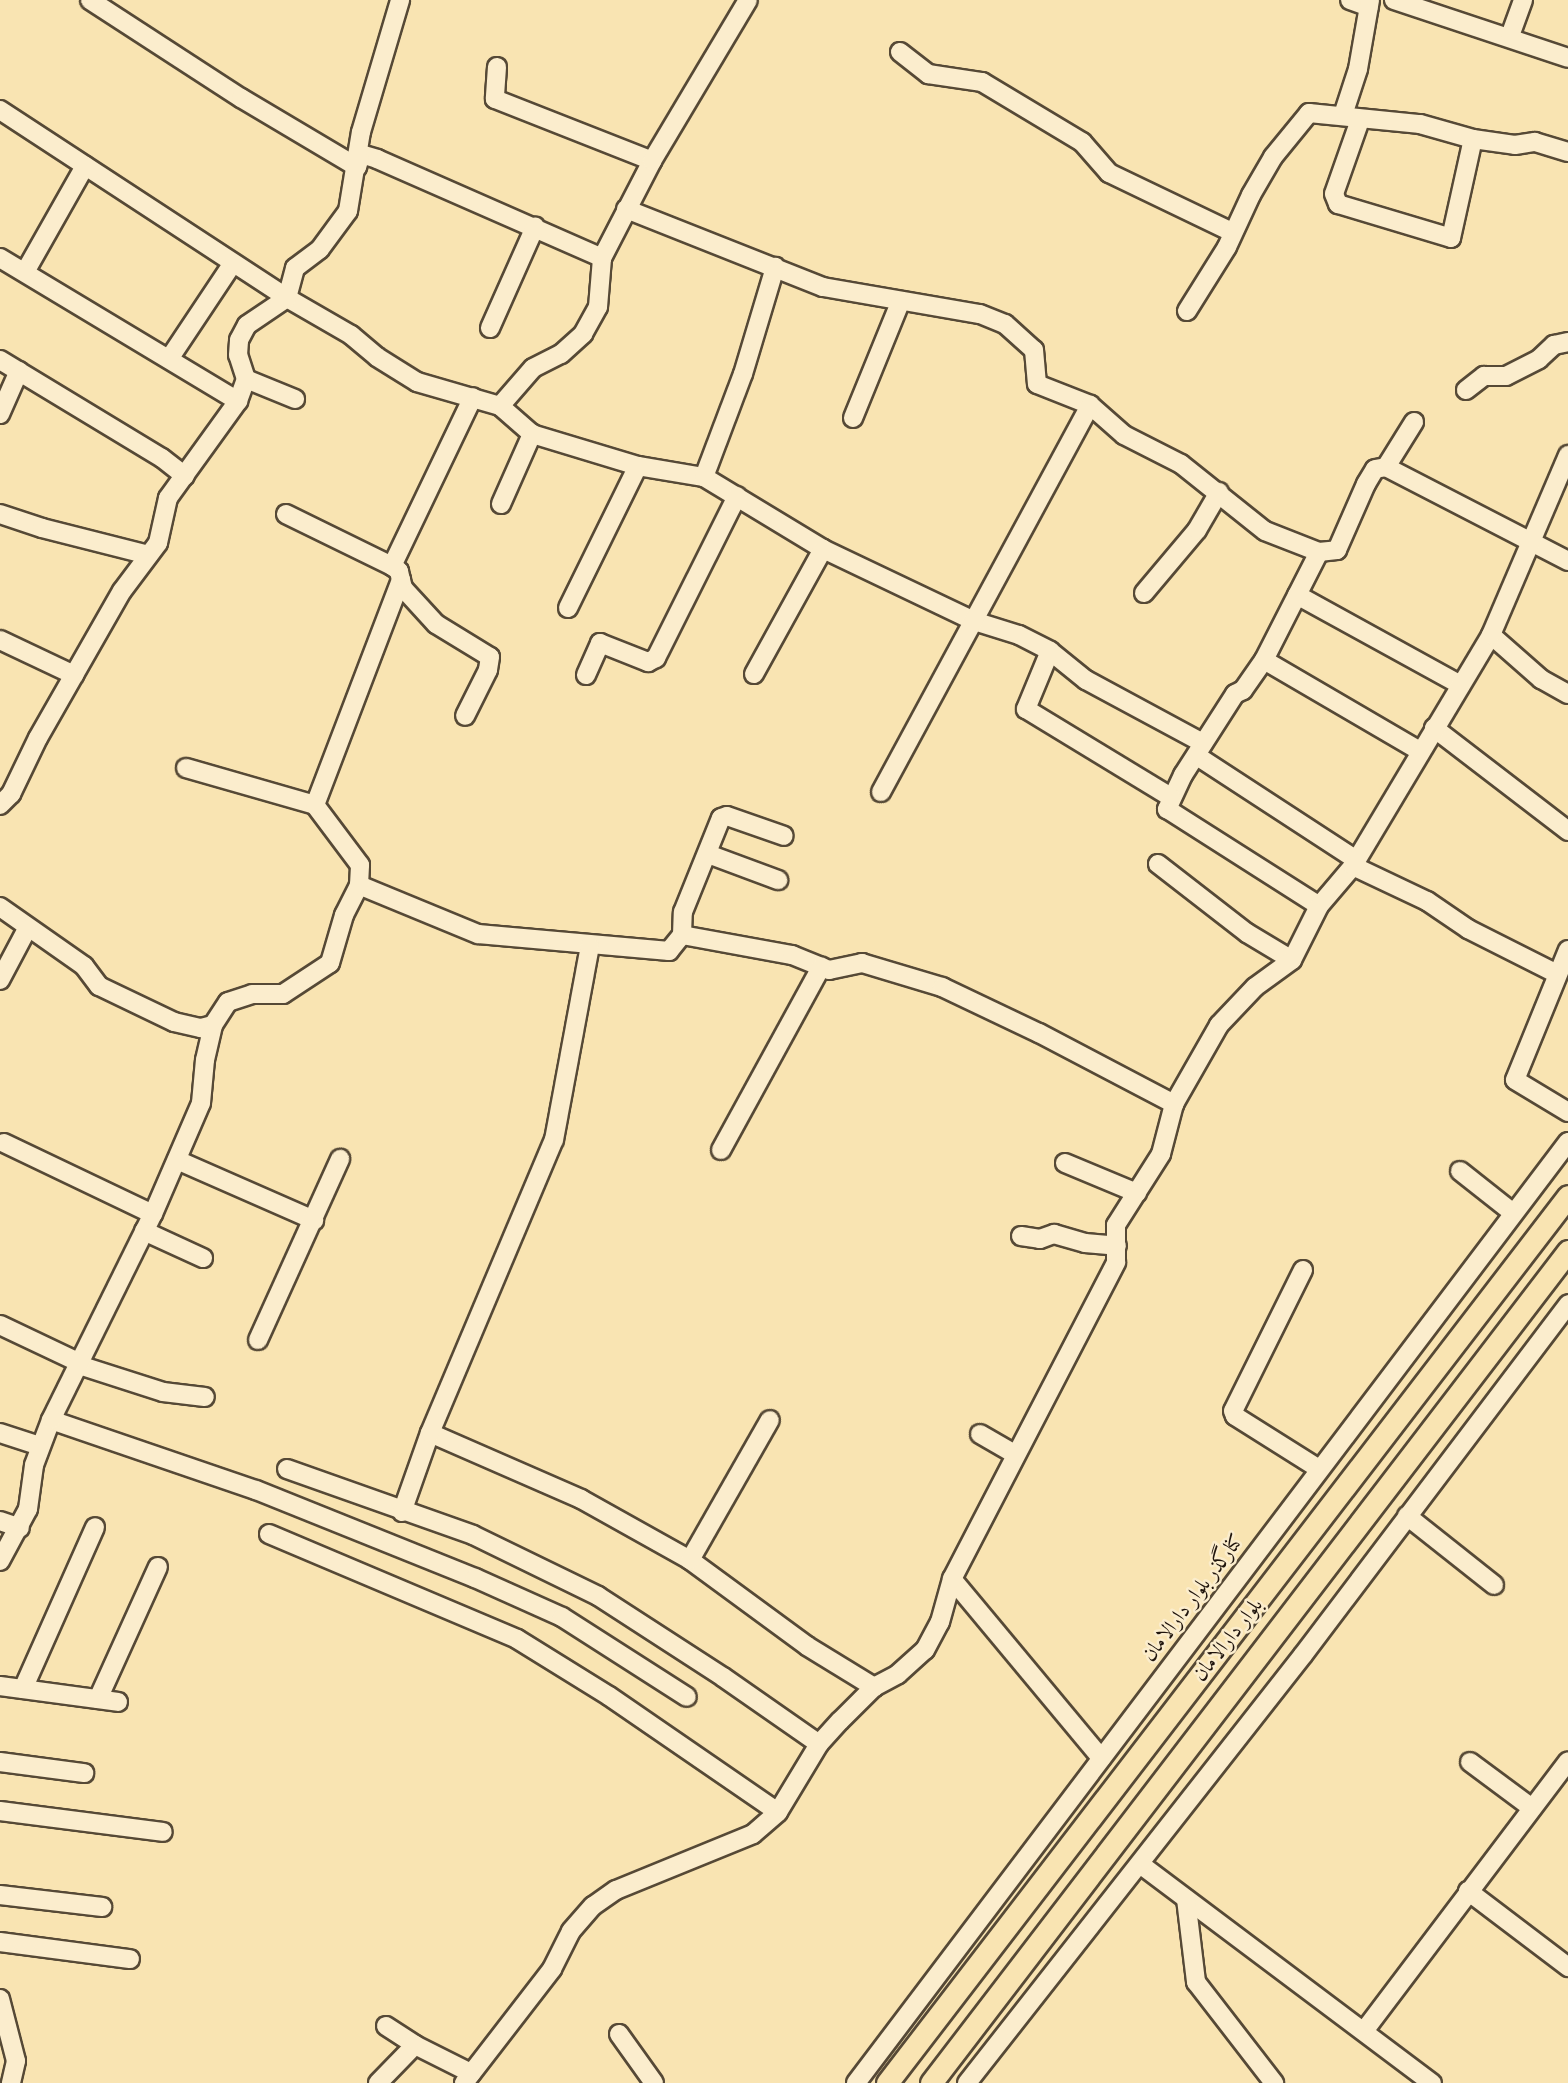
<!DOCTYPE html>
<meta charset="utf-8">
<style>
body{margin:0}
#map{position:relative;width:1568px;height:2083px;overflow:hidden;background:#f9e4b2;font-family:"IM FELL Double Pica",Amiri,serif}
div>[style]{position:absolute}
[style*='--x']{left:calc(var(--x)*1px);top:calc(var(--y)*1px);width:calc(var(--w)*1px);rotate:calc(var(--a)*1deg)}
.roads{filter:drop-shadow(2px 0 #564936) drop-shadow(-2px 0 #564936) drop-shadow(0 2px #564936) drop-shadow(0 -2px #564936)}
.minor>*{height:18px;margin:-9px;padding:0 9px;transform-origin:9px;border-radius:9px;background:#fbedcd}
.major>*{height:21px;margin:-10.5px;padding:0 10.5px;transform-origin:10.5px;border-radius:10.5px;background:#f9e4b2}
span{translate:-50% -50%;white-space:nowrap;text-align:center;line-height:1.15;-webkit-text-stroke:5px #fbedcd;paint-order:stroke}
.street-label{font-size:21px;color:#20150d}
</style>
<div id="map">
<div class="roads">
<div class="minor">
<div style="--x:90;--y:0;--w:180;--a:33"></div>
<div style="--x:241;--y:98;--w:135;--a:30.7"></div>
<div style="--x:357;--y:167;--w:14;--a:-73"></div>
<div style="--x:361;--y:154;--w:17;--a:17"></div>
<div style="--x:377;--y:159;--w:246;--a:23.7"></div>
<div style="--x:1350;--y:0;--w:20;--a:20"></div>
<div style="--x:1394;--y:0;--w:183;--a:18.4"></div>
<div style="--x:1510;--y:36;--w:38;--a:-70"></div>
<div style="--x:900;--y:52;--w:36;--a:38"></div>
<div style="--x:928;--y:74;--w:55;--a:8.4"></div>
<div style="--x:982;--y:82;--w:117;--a:31"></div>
<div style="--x:1082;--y:142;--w:41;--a:48.9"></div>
<div style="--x:1109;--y:173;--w:136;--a:25.6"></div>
<div style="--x:497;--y:67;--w:32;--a:94"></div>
<div style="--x:495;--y:99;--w:169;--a:21.5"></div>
<div style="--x:0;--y:110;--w:343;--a:33.2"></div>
<div style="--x:287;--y:298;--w:74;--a:30"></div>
<div style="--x:351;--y:335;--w:34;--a:40"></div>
<div style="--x:377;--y:357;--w:47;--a:32"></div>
<div style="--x:417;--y:382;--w:86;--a:16.1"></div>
<div style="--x:500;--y:406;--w:43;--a:41.2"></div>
<div style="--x:532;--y:434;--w:111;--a:16.8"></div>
<div style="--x:638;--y:466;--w:67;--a:9.5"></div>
<div style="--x:704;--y:477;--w:139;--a:31.2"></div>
<div style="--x:823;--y:549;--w:167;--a:25.5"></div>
<div style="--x:974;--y:621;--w:47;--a:17.3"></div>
<div style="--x:1019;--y:635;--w:35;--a:27"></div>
<div style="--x:1050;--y:651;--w:46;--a:38.9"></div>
<div style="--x:1086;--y:680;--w:133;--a:28.3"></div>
<div style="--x:1343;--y:115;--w:48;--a:-71.9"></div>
<div style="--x:1358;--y:69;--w:70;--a:-80.1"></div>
<div style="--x:1360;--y:120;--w:78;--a:109.4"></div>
<div style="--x:1334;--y:194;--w:11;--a:68"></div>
<div style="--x:1338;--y:204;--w:118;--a:16.7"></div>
<div style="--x:1451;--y:238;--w:101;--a:-77.5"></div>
<div style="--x:626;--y:209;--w:212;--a:21.6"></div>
<div style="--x:823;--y:287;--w:159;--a:9.8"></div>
<div style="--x:980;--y:314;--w:27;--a:22"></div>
<div style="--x:1005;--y:324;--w:39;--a:42"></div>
<div style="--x:1034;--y:350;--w:34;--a:85"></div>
<div style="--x:1037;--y:384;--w:57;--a:21.6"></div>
<div style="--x:1090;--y:405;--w:45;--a:41.4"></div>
<div style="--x:1124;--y:435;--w:64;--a:27"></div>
<div style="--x:1181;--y:464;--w:107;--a:38.6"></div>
<div style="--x:1265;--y:531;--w:58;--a:21.3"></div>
<div style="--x:1319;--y:552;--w:18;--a:-6"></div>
<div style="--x:1337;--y:550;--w:72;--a:-66.3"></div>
<div style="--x:1366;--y:484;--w:17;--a:-59"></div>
<div style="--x:1375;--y:469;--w:11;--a:-10"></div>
<div style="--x:1386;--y:467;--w:53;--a:-58.1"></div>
<div style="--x:0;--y:258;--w:278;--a:31"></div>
<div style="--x:25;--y:272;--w:122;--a:-60.5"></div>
<div style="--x:1187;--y:311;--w:75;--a:-58"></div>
<div style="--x:1227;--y:247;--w:57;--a:-65.2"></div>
<div style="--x:1251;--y:195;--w:44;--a:-59.9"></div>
<div style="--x:1273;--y:157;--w:57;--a:-50.7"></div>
<div style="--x:1309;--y:113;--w:112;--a:5.7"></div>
<div style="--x:1420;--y:124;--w:55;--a:15.8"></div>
<div style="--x:1473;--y:139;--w:42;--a:8.1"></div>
<div style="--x:1515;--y:145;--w:20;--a:-9"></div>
<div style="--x:1535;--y:142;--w:34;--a:17"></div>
<div style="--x:490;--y:328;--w:111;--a:-66"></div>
<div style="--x:169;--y:359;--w:115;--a:-56.3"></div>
<div style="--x:0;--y:360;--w:189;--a:31.2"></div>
<div style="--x:162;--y:458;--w:29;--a:38"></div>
<div style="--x:246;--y:379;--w:53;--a:22.2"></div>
<div style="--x:1466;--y:390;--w:23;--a:-38"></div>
<div style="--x:1484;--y:376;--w:22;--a:0"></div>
<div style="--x:1506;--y:376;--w:37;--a:-27"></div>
<div style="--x:1539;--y:359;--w:21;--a:-43"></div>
<div style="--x:1554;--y:345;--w:14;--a:-12"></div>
<div style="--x:500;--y:406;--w:50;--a:-49"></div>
<div style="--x:533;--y:368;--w:31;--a:-27"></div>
<div style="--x:561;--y:354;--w:30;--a:-42"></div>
<div style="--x:583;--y:334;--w:31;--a:-61"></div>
<div style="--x:598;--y:307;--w:49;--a:-85.3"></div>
<div style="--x:602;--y:258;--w:109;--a:-62.7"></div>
<div style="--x:652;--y:161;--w:187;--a:-59.2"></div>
<div style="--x:0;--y:414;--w:47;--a:-66.2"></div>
<div style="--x:853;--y:418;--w:124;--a:-67.8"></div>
<div style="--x:1386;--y:467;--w:205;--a:27.3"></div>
<div style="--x:704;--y:477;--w:110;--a:-69.3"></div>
<div style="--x:743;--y:374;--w:112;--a:-73.3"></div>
<div style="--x:501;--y:504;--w:77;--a:-66.1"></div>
<div style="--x:0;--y:514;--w:44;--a:18.4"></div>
<div style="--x:42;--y:528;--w:110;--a:14.2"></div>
<div style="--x:1319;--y:552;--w:121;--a:117"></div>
<div style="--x:1264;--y:660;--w:37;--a:125"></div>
<div style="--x:1243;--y:690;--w:9;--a:153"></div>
<div style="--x:1235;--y:694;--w:96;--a:122.7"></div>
<div style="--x:1183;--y:775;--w:38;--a:115"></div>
<div style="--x:1167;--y:809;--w:180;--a:32.5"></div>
<div style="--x:392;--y:566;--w:187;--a:-64.4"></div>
<div style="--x:401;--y:580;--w:8;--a:76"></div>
<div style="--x:403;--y:588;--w:49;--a:47.5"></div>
<div style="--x:436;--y:624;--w:63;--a:31.4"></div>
<div style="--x:490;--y:657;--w:13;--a:99"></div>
<div style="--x:488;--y:670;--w:51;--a:116.6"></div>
<div style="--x:1144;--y:593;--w:82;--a:-49.9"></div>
<div style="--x:1197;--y:530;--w:44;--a:-59.9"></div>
<div style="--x:1297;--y:595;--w:187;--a:28.8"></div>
<div style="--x:568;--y:608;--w:158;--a:-63.8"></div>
<div style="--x:1491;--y:635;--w:67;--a:41.3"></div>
<div style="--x:1541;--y:679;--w:31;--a:29"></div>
<div style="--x:0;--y:640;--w:82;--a:25.3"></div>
<div style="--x:1050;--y:651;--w:63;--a:112.5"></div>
<div style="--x:1026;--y:709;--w:170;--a:31.3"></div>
<div style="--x:1264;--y:660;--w:181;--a:30.3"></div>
<div style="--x:754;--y:674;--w:143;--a:-61.1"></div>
<div style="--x:586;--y:675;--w:35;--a:-66"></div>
<div style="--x:600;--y:643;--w:52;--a:21.6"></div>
<div style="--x:648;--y:662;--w:9;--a:-27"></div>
<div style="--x:656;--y:658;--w:181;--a:-63.4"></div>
<div style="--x:1434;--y:728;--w:169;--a:37.5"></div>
<div style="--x:1197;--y:756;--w:189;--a:33.1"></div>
<div style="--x:186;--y:768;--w:134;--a:16"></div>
<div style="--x:881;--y:792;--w:440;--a:-61.6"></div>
<div style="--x:0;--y:805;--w:16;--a:-45"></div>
<div style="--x:11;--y:794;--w:62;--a:-64.3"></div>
<div style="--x:38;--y:738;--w:169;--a:-60.3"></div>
<div style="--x:122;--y:591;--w:60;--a:-53.1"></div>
<div style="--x:158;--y:543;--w:46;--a:-77.5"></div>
<div style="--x:168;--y:498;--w:120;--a:-54.2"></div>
<div style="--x:238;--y:401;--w:23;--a:-70"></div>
<div style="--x:246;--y:379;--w:25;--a:-108"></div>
<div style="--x:238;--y:355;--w:15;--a:-86"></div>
<div style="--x:239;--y:340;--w:17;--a:-62"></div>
<div style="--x:247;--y:325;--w:48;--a:-34"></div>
<div style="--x:287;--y:298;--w:31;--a:-75"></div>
<div style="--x:295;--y:268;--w:31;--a:-37"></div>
<div style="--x:320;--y:249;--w:47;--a:-53.6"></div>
<div style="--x:348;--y:211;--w:80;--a:-80.7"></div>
<div style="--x:361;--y:132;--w:138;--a:-73.5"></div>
<div style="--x:708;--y:854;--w:75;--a:20.4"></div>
<div style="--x:1158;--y:864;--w:113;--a:37.8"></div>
<div style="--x:1247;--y:933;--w:52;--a:31"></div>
<div style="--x:1353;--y:866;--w:82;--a:25.3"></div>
<div style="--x:1427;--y:901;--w:50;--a:34.3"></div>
<div style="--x:1468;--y:929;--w:100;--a:26.8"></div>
<div style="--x:359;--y:885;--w:129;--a:22.4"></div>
<div style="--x:478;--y:934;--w:192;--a:5.1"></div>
<div style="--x:669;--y:951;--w:21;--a:-51"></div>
<div style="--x:682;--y:935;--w:112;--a:10.3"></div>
<div style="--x:792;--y:955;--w:40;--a:22"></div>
<div style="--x:829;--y:970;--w:34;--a:-12"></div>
<div style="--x:862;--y:963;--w:84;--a:16.7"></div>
<div style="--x:942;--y:987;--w:107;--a:25.4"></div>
<div style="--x:1039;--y:1033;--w:153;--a:27.7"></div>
<div style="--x:0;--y:907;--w:103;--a:35.1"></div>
<div style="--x:84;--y:966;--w:25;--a:53"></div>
<div style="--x:99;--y:986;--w:83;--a:25.6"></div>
<div style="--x:174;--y:1022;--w:28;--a:13"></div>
<div style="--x:201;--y:1028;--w:12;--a:-14"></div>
<div style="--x:682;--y:935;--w:23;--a:-88"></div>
<div style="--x:683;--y:912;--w:101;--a:-68"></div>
<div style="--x:721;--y:818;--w:6;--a:-18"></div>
<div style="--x:727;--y:816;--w:60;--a:19.3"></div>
<div style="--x:1568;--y:950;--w:140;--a:112.2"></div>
<div style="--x:1515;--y:1080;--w:62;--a:31.1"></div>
<div style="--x:0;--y:980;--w:58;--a:-62.1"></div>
<div style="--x:4;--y:1143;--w:165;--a:25.5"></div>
<div style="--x:721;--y:1150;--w:209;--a:-61.3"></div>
<div style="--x:177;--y:1160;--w:150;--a:23.7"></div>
<div style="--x:1065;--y:1163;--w:78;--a:22.6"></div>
<div style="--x:1460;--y:1171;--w:66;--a:38.3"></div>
<div style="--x:144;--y:1231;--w:65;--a:24.6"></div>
<div style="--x:1021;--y:1236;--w:19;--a:9"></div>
<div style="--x:1040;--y:1239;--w:15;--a:-20"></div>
<div style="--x:1054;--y:1234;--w:32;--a:16"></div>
<div style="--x:1085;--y:1243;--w:32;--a:5"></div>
<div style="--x:1303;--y:1270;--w:157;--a:116.4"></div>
<div style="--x:1233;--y:1411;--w:5;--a:68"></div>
<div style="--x:1235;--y:1416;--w:99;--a:32.2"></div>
<div style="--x:0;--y:1325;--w:89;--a:25.4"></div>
<div style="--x:258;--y:1340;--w:199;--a:-65.6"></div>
<div style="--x:79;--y:1365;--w:88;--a:17.8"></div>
<div style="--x:163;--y:1392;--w:42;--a:6.8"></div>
<div style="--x:51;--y:1420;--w:217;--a:18.9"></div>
<div style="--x:256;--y:1490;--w:236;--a:21.9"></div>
<div style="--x:475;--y:1578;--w:95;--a:24.1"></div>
<div style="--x:562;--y:1617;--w:148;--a:32.6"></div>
<div style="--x:0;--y:1433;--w:42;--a:18"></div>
<div style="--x:430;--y:1433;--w:165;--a:23.6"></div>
<div style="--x:581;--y:1499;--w:125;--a:29.2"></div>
<div style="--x:690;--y:1560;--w:145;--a:36.3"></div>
<div style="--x:807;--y:1646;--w:79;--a:31.5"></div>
<div style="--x:980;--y:1434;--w:39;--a:30"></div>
<div style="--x:287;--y:1469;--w:197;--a:19.5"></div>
<div style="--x:473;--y:1535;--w:139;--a:26"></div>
<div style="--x:598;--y:1596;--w:149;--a:32.9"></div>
<div style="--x:723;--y:1677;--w:117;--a:34.9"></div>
<div style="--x:402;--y:1512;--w:84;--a:-70.5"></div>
<div style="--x:430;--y:1433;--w:318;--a:-67.1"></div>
<div style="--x:554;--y:1140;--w:197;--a:-79.5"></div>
<div style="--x:1407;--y:1516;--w:111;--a:38.4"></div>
<div style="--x:0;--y:1521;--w:21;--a:19"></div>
<div style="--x:269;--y:1534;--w:269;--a:22.9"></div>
<div style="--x:517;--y:1639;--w:108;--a:31.8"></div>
<div style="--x:609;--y:1696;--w:205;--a:34.5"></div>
<div style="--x:690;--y:1560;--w:161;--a:-60.3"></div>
<div style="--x:0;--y:1561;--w:59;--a:-61.7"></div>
<div style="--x:28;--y:1509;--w:44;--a:-82.2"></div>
<div style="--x:34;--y:1465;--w:48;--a:-69.3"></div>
<div style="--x:51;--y:1420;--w:230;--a:-63.7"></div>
<div style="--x:153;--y:1214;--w:121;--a:-66.6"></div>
<div style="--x:201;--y:1103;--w:43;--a:-84.7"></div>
<div style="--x:205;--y:1060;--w:36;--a:-77"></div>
<div style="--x:213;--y:1025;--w:27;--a:-57"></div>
<div style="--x:228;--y:1002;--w:25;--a:-18"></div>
<div style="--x:252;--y:994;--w:31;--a:0"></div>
<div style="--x:283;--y:994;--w:56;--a:-33.4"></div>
<div style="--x:330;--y:963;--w:50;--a:-73.7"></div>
<div style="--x:344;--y:915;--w:34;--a:-63"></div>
<div style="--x:359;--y:885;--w:20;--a:-87"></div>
<div style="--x:360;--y:865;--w:75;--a:-126.9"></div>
<div style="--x:315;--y:805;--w:241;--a:-69.1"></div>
<div style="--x:401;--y:580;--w:9;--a:-103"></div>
<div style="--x:399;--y:571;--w:9;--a:-144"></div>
<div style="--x:392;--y:566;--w:118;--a:-153.9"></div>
<div style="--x:952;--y:1579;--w:233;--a:50.2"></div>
<div style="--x:0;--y:1686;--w:119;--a:7.7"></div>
<div style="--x:23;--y:1689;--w:177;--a:-66"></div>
<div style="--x:98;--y:1699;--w:145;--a:-65.6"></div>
<div style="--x:0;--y:1762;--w:85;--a:7.5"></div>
<div style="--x:1470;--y:1762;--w:77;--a:36.6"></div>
<div style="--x:0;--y:1811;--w:164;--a:7.3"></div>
<div style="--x:1140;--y:1864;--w:365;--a:36.9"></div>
<div style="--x:1468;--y:1891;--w:126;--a:37.2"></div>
<div style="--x:0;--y:1895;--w:103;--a:6.7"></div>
<div style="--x:1186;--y:1899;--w:84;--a:83.1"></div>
<div style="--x:1196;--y:1982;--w:128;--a:52.3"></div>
<div style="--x:0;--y:1942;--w:131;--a:7.5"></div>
<div style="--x:0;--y:1999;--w:64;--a:75.5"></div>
<div style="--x:16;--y:2061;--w:23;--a:103"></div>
<div style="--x:386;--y:2026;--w:35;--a:33"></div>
<div style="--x:415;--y:2045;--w:63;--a:26.6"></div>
<div style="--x:1364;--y:2031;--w:338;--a:-52.9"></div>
<div style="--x:619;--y:2034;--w:60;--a:54.5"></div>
<div style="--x:378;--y:2083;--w:53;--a:-45.8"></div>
<div style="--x:464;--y:2083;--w:144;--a:-52.3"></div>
<div style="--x:552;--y:1969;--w:42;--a:-63.4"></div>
<div style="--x:571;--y:1931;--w:33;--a:-49"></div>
<div style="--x:593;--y:1906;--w:28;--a:-35"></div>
<div style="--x:616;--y:1890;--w:148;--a:-22.2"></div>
<div style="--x:753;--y:1834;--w:33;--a:-41"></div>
<div style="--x:778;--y:1812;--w:79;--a:-58.9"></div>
<div style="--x:819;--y:1744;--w:31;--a:-48"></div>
<div style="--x:840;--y:1721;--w:48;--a:-45"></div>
<div style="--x:874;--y:1687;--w:27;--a:-28"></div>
<div style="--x:898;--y:1674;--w:36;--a:-42"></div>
<div style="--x:925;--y:1650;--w:32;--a:-62"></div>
<div style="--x:940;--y:1622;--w:45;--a:-74.4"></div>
<div style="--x:952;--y:1579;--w:357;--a:-62.6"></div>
<div style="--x:1116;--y:1262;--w:37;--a:-90"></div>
<div style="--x:1116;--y:1225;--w:84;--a:-57.6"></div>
<div style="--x:1161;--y:1154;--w:52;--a:-75.4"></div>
<div style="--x:1174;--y:1104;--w:91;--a:-60.3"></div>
<div style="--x:1219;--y:1025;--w:52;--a:-46.5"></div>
<div style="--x:1255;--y:987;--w:46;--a:-36.1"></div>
<div style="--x:1292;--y:960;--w:60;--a:-63.4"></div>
<div style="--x:1319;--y:906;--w:52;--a:-49.6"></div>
<div style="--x:1353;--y:866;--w:269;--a:-59.1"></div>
<div style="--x:1491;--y:635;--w:196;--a:-66.8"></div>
<div style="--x:856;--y:2083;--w:1180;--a:-52.89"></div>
<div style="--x:967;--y:2083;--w:544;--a:-51.87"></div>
<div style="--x:1303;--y:1655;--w:440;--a:-52.9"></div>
</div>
<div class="major">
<div style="--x:887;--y:2083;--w:1118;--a:-52.48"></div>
<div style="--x:931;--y:2083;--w:1048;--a:-52.56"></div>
</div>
</div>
<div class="street-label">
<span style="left:1193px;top:1598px;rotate:-53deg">کنارگذر بلوار دارالامان</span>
<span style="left:1228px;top:1640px;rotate:-52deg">بلوار دارالامان</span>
</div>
</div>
